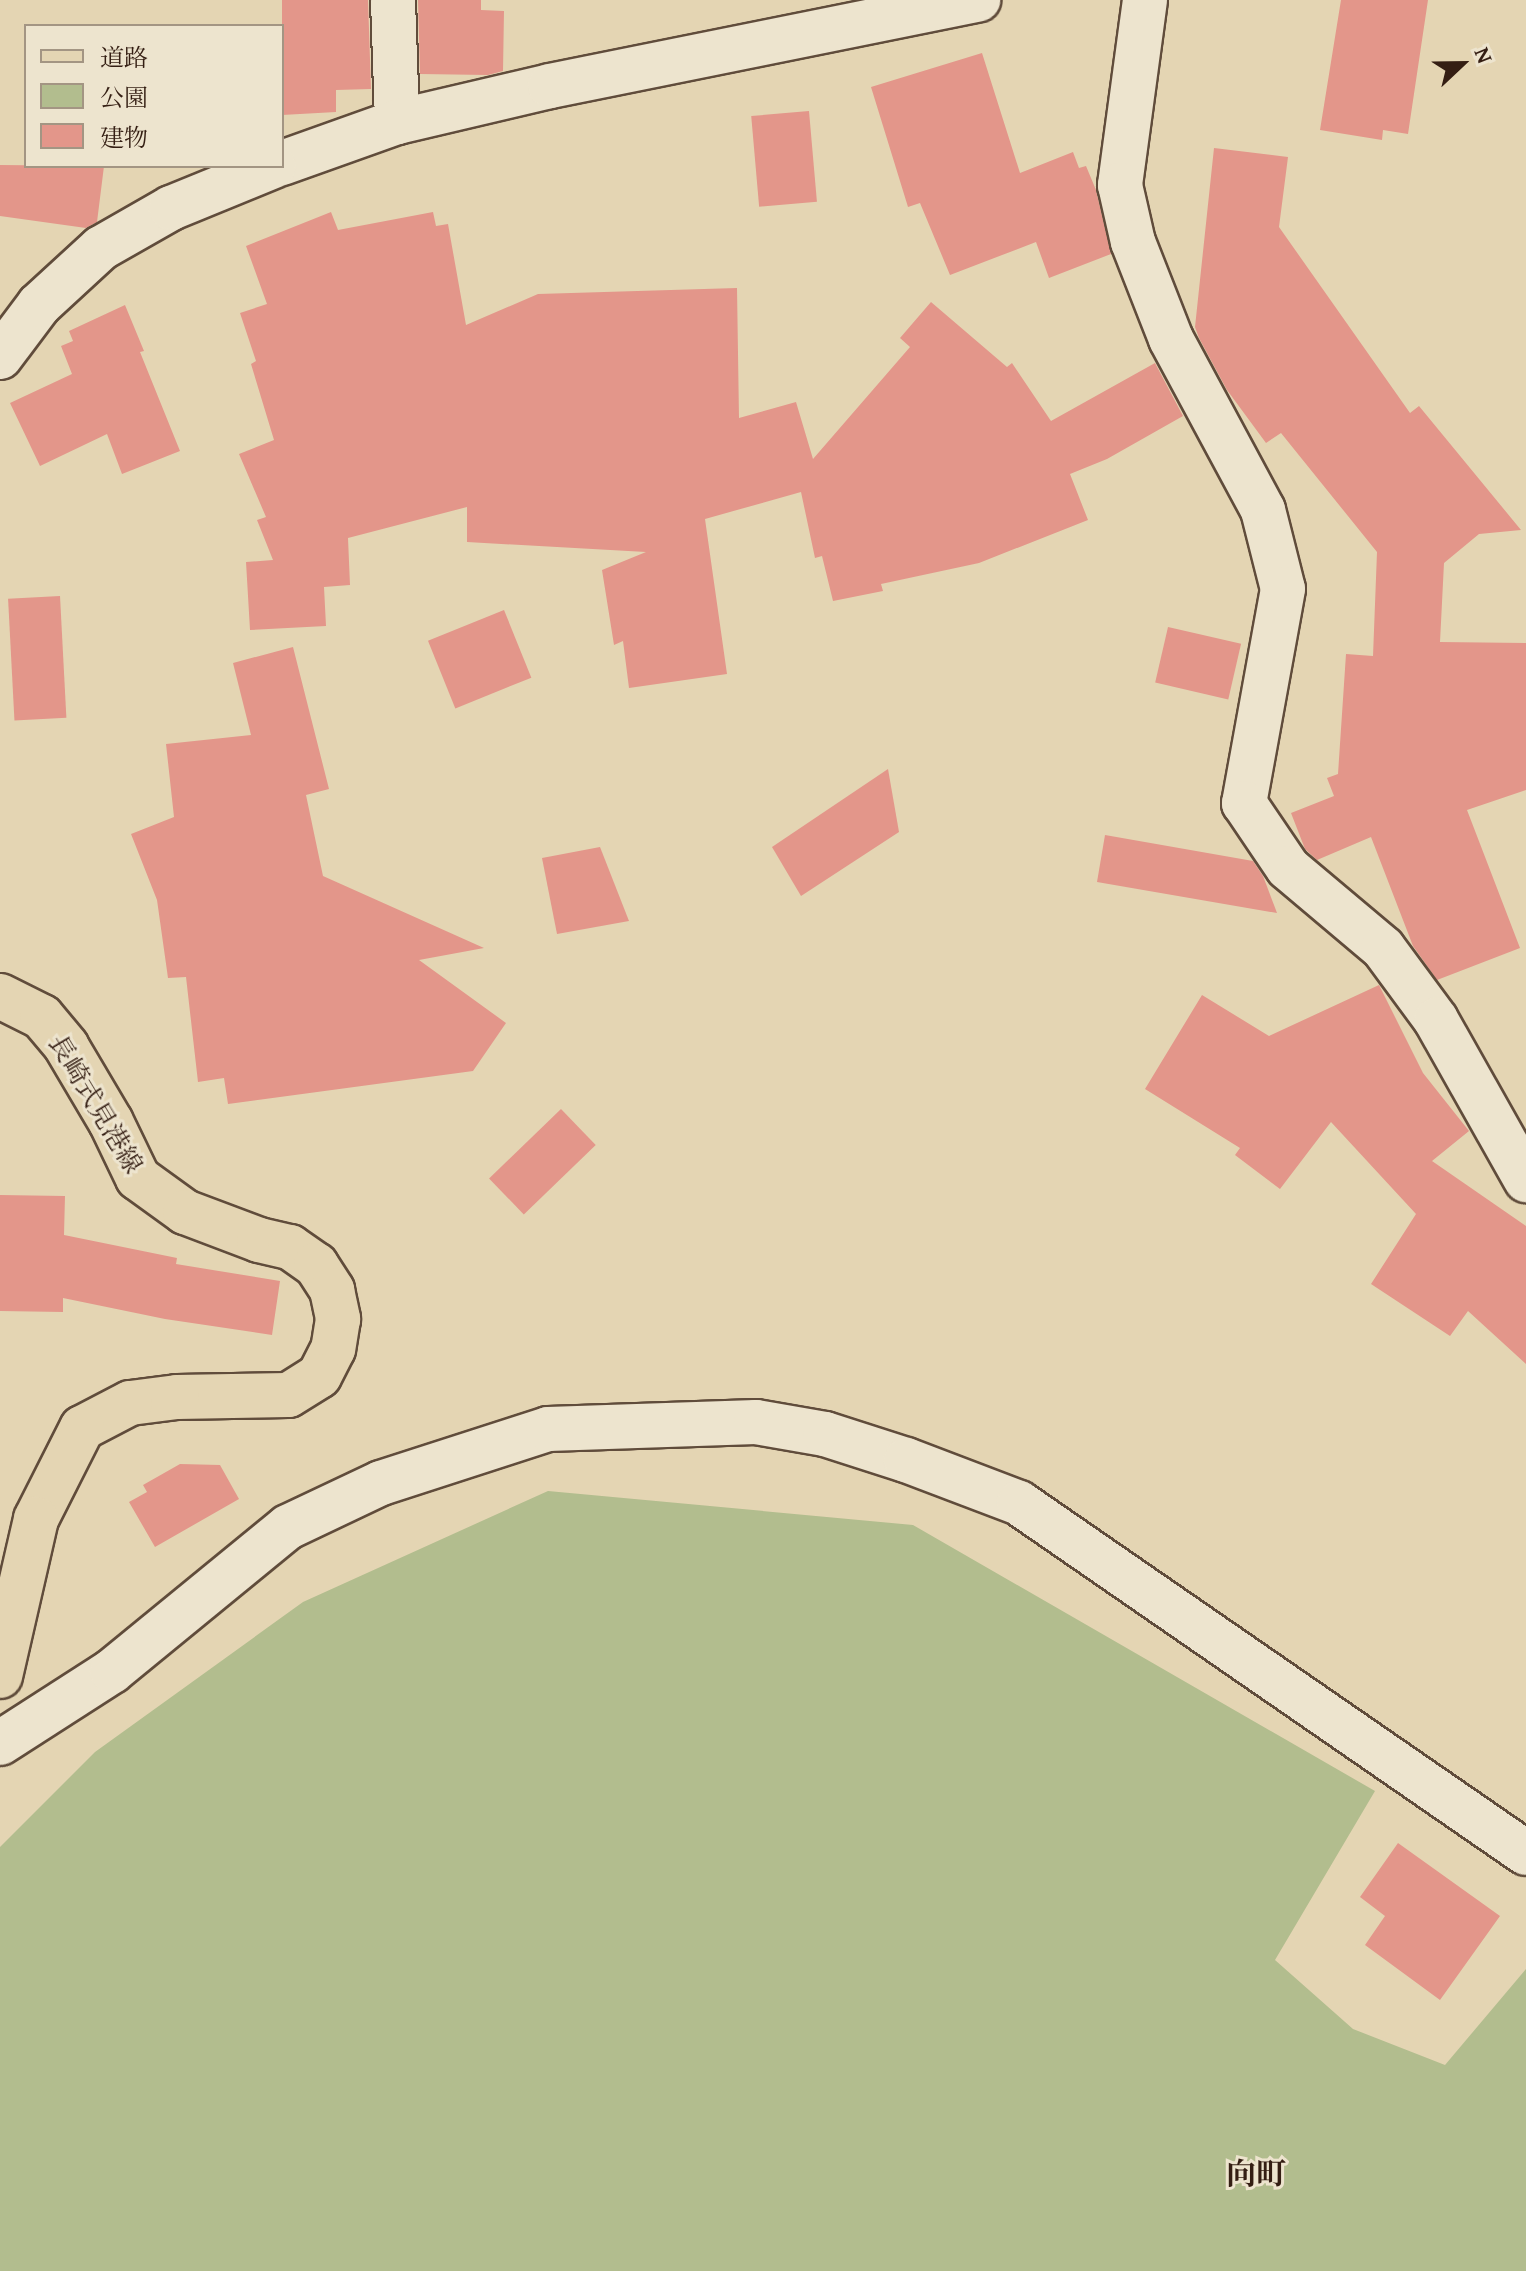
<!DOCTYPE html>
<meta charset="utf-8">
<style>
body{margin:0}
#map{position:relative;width:1526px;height:2271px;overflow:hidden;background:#e4d5b3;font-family:"Gentium Book Plus","Noto Serif JP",serif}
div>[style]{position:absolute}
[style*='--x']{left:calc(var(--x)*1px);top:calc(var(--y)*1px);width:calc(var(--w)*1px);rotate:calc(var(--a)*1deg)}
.green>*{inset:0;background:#b2bd8e}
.building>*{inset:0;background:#e3968a;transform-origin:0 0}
.roads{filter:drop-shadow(2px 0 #604c3b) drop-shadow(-2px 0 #604c3b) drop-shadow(0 2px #604c3b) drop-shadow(0 -2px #604c3b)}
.minor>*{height:44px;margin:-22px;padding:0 22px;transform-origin:22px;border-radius:22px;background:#ede4ce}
.major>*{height:44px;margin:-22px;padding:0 22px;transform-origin:22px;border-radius:22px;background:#e4d5b3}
span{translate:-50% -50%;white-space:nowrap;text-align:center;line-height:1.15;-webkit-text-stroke:6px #ede4ce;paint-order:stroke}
.street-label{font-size:26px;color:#341e13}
.quarter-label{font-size:30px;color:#341e13;font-weight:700}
.legend{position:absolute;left:24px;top:24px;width:260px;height:144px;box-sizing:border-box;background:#ede4ce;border:2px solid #a39583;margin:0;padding:10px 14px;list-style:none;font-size:24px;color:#341e13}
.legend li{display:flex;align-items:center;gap:16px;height:40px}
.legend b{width:40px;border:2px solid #a39583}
.north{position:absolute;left:1422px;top:24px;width:80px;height:80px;-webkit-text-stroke:6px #ede4ce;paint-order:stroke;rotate:68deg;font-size:22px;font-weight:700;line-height:32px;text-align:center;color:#341e13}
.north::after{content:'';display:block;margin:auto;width:28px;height:36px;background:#341e13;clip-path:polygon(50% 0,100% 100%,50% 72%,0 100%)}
</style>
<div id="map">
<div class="green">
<div style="clip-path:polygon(548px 1491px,913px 1525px,1375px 1791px,1275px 1960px,1353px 2029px,1445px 2065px,1526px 1969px,1526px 2271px,0 2271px,0 1847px,95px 1752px,303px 1602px)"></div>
</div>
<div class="building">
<div style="clip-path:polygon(282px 0,368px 0,371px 89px,336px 90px,336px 112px,282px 115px)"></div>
<div style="clip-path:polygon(418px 0,481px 0,481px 10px,504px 11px,503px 71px,488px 75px,420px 74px)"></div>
<div style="clip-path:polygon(1341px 0,1428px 0,1408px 134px,1383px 130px,1382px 140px,1320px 130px)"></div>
<div style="clip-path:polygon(982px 53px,1020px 173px,1073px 152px,1079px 168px,1086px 166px,1096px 190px,1111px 254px,1049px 278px,1036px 242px,950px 275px,920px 203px,908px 207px,871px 87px)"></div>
<div style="left:809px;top:111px;width:91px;height:58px;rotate:85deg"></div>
<div style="clip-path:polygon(1214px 148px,1288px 157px,1279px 227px,1410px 413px,1419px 406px,1521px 530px,1479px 534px,1444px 563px,1440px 642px,1526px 643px,1526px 790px,1467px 810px,1520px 948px,1437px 980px,1413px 946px,1371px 837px,1317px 860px,1305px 849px,1291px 813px,1334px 796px,1327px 778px,1338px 774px,1346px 654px,1373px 656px,1377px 552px,1281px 433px,1266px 443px,1227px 390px,1199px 338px,1195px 327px)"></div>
<div style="clip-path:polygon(0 165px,104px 166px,97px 222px,86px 228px,0 216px)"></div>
<div style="clip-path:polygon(331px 212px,338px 230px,433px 212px,436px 226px,448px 224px,466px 325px,538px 294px,737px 288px,739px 418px,796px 402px,813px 459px,910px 347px,900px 338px,931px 302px,1007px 367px,1012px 363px,1051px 421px,1155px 363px,1183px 416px,1107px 459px,1070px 474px,1088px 520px,979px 563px,881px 584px,883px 591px,833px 601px,822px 556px,815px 558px,801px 492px,705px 519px,727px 674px,629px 688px,623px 641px,614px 645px,602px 570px,646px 552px,467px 542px,467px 507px,348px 538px,350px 585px,324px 587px,326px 626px,250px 630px,246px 562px,273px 560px,257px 520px,266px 517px,239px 454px,274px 440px,251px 364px,256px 361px,240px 313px,267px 304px,246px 246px)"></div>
<div style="clip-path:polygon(125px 305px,144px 351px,140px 352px,180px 451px,122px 474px,107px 434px,40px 466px,10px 403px,72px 374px,61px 346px,73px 341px,69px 331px)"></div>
<div style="left:60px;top:596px;width:122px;height:52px;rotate:87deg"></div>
<div style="left:504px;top:610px;width:73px;height:82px;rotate:68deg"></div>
<div style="left:1168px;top:627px;width:75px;height:57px;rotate:13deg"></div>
<div style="clip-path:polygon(293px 647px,329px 789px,306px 795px,323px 876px,484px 948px,419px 960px,506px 1023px,473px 1071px,228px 1104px,224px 1078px,198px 1082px,186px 977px,168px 978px,157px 900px,131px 834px,174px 817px,166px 744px,251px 735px,233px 663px)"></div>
<div style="clip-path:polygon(888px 769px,899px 832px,801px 896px,772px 847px)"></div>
<div style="clip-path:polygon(1105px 835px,1253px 861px,1263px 876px,1277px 913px,1097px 882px)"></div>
<div style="clip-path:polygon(600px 847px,629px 921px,557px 934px,542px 858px)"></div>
<div style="clip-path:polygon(1379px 985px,1423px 1073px,1469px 1131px,1432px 1161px,1526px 1226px,1526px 1364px,1468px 1311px,1450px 1336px,1371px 1284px,1416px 1214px,1331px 1122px,1280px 1189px,1235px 1155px,1240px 1148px,1145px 1089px,1202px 995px,1269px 1036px)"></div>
<div style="left:561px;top:1109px;width:50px;height:100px;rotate:46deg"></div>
<div style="clip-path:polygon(0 1195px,65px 1196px,64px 1235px,177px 1258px,176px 1264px,280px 1281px,272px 1335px,165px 1319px,63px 1298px,63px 1312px,0 1311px)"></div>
<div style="clip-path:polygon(180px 1464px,220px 1465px,239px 1499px,155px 1547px,129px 1502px,147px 1492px,143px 1485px)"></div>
<div style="clip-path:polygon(1398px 1843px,1500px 1916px,1440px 2000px,1365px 1945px,1385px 1916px,1360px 1897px)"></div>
</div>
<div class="roads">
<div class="minor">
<div style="--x:393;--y:0;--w:122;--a:88.1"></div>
<div style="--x:1145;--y:0;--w:187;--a:97.7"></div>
<div style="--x:1120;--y:185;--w:58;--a:77.2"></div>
<div style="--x:1133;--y:242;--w:104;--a:68.6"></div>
<div style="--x:1171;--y:339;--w:194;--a:61.7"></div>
<div style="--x:1263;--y:510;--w:81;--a:75.8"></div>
<div style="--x:1283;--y:589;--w:218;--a:100.3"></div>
<div style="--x:1244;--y:803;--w:78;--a:55.9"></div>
<div style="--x:1288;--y:868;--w:124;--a:40.1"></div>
<div style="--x:1383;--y:948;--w:89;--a:53.6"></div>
<div style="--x:1436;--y:1020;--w:184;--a:60.6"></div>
<div style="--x:282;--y:163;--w:122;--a:-19.6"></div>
<div style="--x:397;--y:122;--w:157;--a:-13.2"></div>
<div style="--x:550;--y:86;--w:437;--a:-11.4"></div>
<div style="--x:0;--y:357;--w:65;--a:-53.1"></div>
<div style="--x:39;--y:305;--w:84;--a:-42.6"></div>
<div style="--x:101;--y:248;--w:81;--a:-29.7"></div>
<div style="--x:171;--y:208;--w:111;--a:-22.2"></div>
<div style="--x:0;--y:1743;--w:133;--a:-32.7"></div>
<div style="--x:112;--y:1671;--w:227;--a:-39.3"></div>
<div style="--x:288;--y:1527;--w:103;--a:-25.3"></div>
<div style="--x:381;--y:1483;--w:176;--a:-17.9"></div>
<div style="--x:548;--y:1429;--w:208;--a:-1.9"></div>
<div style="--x:756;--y:1422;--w:70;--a:9.9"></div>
<div style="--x:825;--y:1434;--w:85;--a:17.8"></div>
<div style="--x:906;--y:1460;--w:121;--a:20.8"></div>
<div style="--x:1019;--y:1503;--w:616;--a:34.62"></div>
</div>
<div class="major">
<div style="--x:0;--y:996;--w:47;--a:26.6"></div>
<div style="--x:42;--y:1017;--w:38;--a:50"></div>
<div style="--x:66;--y:1046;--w:88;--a:59.4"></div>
<div style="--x:111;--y:1122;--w:62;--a:64.3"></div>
<div style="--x:138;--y:1178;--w:58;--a:35.9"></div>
<div style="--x:185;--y:1212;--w:79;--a:20.7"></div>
<div style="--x:259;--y:1240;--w:32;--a:13"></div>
<div style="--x:290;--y:1247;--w:32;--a:35"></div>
<div style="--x:316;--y:1265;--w:30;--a:57"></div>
<div style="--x:332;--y:1290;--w:30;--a:78"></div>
<div style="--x:338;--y:1319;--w:30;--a:99"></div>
<div style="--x:333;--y:1349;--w:30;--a:117"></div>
<div style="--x:319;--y:1376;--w:36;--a:148"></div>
<div style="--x:288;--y:1395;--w:111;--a:179"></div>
<div style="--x:177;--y:1397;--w:47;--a:172.7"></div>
<div style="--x:130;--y:1403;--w:54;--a:152.5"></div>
<div style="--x:82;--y:1428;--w:102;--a:116.8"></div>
<div style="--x:36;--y:1519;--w:161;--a:102.9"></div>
</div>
</div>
<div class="street-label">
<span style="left:96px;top:1104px;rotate:59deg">長崎式見港線</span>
</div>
<div class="quarter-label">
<span style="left:1256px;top:2173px">向町</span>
</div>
<ul class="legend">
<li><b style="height:10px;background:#e4d5b3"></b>道路</li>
<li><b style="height:22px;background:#b2bd8e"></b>公園</li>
<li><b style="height:22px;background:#e3968a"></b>建物</li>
</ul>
<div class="north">N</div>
</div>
